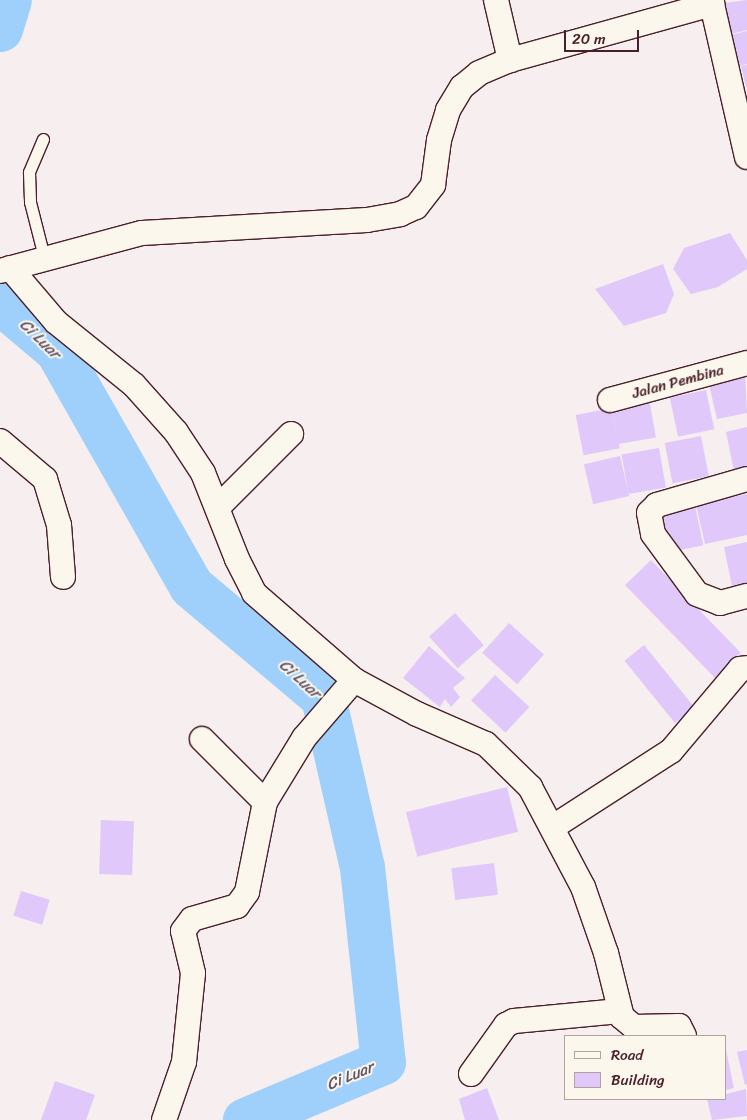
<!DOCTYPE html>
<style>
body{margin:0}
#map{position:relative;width:747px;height:1120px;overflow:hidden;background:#f6eeef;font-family:Sriracha,sans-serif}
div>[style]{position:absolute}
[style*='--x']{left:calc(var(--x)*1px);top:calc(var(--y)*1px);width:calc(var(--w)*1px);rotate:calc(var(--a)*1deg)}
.river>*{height:45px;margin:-22.5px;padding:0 22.5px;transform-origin:22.5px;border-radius:22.5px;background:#9ed0fb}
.building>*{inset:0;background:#e0c9fa;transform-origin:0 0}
.roads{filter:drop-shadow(1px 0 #4a1f2b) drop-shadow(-1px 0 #4a1f2b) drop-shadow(0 1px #4a1f2b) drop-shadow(0 -1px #4a1f2b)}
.service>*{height:11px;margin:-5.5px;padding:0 5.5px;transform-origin:5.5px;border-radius:5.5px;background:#fbf7ec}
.minor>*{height:24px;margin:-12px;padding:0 12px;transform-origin:12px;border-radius:12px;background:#fbf7ec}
span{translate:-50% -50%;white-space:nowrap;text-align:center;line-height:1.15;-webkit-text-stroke:4px #fbf7ec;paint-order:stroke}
.street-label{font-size:15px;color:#4a1f2b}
.water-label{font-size:16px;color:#635469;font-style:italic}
.legend{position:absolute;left:564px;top:1035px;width:162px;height:65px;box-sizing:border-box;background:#fbf7ec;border:1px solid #b4a19f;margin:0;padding:6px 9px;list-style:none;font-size:15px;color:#4a1f2b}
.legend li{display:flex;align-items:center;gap:10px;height:25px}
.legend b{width:25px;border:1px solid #b4a19f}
.scale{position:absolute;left:564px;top:30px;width:75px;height:22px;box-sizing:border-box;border:2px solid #4a1f2b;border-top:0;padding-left:6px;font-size:15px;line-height:18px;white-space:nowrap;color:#4a1f2b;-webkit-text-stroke:4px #fbf7ec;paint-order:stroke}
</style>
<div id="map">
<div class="river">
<div style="--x:0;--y:29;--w:30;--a:-73"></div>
<div style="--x:0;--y:302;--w:75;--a:40.1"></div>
<div style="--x:57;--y:350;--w:271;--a:60.4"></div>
<div style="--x:191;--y:586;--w:172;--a:40.1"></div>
<div style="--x:323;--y:697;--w:174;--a:77.1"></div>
<div style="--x:362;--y:867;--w:196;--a:83.9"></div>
<div style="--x:383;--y:1062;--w:150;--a:157.2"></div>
</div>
<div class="building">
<div style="clip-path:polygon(747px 0,747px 30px,731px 34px,724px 3px)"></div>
<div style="clip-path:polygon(747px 31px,747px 64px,739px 66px,731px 35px)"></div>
<div style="clip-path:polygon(747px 65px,747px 87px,746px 87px,741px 66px)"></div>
<div style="clip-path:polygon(730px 233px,747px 260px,747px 269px,718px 287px,691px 294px,673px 269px,684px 248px)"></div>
<div style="clip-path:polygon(663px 264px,674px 294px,666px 313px,624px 326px,595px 289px)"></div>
<div style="clip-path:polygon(745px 372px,747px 413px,717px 419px,708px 380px)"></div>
<div style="left:706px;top:390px;width:40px;height:37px;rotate:78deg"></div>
<div style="left:649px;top:398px;width:40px;height:38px;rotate:80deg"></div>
<div style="left:612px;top:408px;width:41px;height:37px;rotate:79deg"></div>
<div style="clip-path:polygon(747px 427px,747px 468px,734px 471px,726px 432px)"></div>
<div style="left:701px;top:436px;width:41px;height:37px;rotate:79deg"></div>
<div style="left:659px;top:448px;width:40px;height:38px;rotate:80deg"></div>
<div style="left:620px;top:456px;width:41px;height:37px;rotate:77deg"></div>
<div style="clip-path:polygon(747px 494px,747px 535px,705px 544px,696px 505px)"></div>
<div style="left:695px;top:506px;width:40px;height:37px;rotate:78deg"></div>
<div style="clip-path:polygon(747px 542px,747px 583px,732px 586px,724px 547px)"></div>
<div style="left:651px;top:560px;width:129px;height:36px;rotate:46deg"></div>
<div style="left:455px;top:613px;width:43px;height:35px;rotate:48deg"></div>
<div style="left:509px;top:623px;width:47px;height:40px;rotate:42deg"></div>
<div style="left:644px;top:645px;width:80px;height:25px;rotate:51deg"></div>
<div style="clip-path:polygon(429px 646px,465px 678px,453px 688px,460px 697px,451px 707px,445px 699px,440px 707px,403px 678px)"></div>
<div style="left:495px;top:675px;width:47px;height:35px;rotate:43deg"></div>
<div style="left:507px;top:787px;width:46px;height:104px;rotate:76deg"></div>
<div style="left:101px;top:820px;width:33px;height:54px;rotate:2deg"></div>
<div style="left:494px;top:863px;width:32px;height:43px;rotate:83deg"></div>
<div style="left:21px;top:891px;width:30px;height:26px;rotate:17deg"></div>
<div style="clip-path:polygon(726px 1050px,734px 1088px,726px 1090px)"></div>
<div style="clip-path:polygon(747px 1050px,747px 1084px,745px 1085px,737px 1052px)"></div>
<div style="clip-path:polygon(55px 1081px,95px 1095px,86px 1120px,41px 1120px)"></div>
<div style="clip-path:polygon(487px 1088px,499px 1120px,465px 1120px,459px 1099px)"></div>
<div style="clip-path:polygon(746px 1089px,747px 1116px,712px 1120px,707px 1099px,726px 1099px,726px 1094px)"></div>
</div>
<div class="roads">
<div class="service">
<div style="--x:43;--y:139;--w:36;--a:113"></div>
<div style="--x:29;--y:172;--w:30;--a:88"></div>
<div style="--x:30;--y:202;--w:57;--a:75.7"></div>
</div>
<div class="minor">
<div style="--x:496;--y:0;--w:62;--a:76.9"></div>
<div style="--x:711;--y:0;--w:161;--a:77.1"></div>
<div style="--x:10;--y:268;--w:71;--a:49.6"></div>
<div style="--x:56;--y:322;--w:100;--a:38.9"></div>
<div style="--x:134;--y:385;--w:63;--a:48.2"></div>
<div style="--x:176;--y:432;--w:49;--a:56.6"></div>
<div style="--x:203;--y:473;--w:92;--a:68.4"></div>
<div style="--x:237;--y:559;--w:38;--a:63"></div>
<div style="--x:254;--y:593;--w:133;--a:41"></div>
<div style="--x:354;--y:680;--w:72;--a:28.4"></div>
<div style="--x:417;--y:714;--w:75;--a:23.5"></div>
<div style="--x:486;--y:744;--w:62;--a:44.3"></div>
<div style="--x:530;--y:787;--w:113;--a:62.1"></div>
<div style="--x:583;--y:887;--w:70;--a:70.8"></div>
<div style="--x:606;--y:953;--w:66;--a:76"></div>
<div style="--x:622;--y:1017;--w:16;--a:40"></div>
<div style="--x:634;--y:1027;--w:45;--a:-1.3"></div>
<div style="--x:679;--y:1026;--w:11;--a:63"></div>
<div style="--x:0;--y:271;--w:147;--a:-15"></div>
<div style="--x:142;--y:233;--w:225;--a:-3.3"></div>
<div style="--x:367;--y:220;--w:34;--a:-10"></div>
<div style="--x:400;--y:214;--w:17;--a:-24"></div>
<div style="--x:416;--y:207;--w:28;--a:-52"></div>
<div style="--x:433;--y:185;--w:45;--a:-82.4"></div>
<div style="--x:439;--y:140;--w:31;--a:-73"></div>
<div style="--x:448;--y:110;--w:27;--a:-59"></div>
<div style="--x:462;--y:87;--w:22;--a:-39"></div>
<div style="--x:479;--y:73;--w:34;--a:-23"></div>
<div style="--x:510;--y:60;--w:210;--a:-15.5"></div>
<div style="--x:610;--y:400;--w:142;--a:-15.1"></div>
<div style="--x:0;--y:441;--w:59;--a:40.2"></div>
<div style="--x:45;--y:479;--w:48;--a:73.1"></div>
<div style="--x:59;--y:525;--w:52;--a:85.6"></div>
<div style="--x:747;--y:479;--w:94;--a:163.9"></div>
<div style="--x:657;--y:505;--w:11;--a:135"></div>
<div style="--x:649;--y:513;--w:21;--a:79"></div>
<div style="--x:653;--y:534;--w:74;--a:53.7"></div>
<div style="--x:697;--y:594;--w:25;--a:21"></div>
<div style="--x:720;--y:603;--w:28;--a:-15"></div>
<div style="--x:219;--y:506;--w:102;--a:-45"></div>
<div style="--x:202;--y:739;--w:89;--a:45"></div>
<div style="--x:553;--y:827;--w:140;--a:-32.8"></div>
<div style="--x:671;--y:751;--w:107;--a:-49.9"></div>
<div style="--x:740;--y:669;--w:7;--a:-8"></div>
<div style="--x:471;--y:1074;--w:60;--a:-54.5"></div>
<div style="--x:506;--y:1025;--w:9;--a:-27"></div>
<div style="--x:514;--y:1021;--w:106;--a:-5.4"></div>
<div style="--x:164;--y:1120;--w:61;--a:-71"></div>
<div style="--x:184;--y:1062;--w:89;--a:-84.2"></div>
<div style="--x:193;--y:973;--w:43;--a:-103.4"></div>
<div style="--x:183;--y:931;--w:15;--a:-53"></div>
<div style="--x:192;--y:919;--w:47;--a:-16.1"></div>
<div style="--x:237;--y:906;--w:17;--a:-54"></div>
<div style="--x:247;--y:892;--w:92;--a:-78.7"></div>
<div style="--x:265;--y:802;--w:75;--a:-58.6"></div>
<div style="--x:304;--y:738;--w:77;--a:-49.2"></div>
</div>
</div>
<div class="street-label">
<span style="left:678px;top:382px;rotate:-15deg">Jalan Pembina</span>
</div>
<div class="water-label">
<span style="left:40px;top:339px;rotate:44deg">Ci Luar</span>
<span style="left:300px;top:679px;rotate:42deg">Ci Luar</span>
<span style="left:350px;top:1076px;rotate:-23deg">Ci Luar</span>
</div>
<ul class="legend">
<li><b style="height:6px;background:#fbf7ec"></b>Road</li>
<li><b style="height:14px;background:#e0c9fa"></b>Building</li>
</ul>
<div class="scale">20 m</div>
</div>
